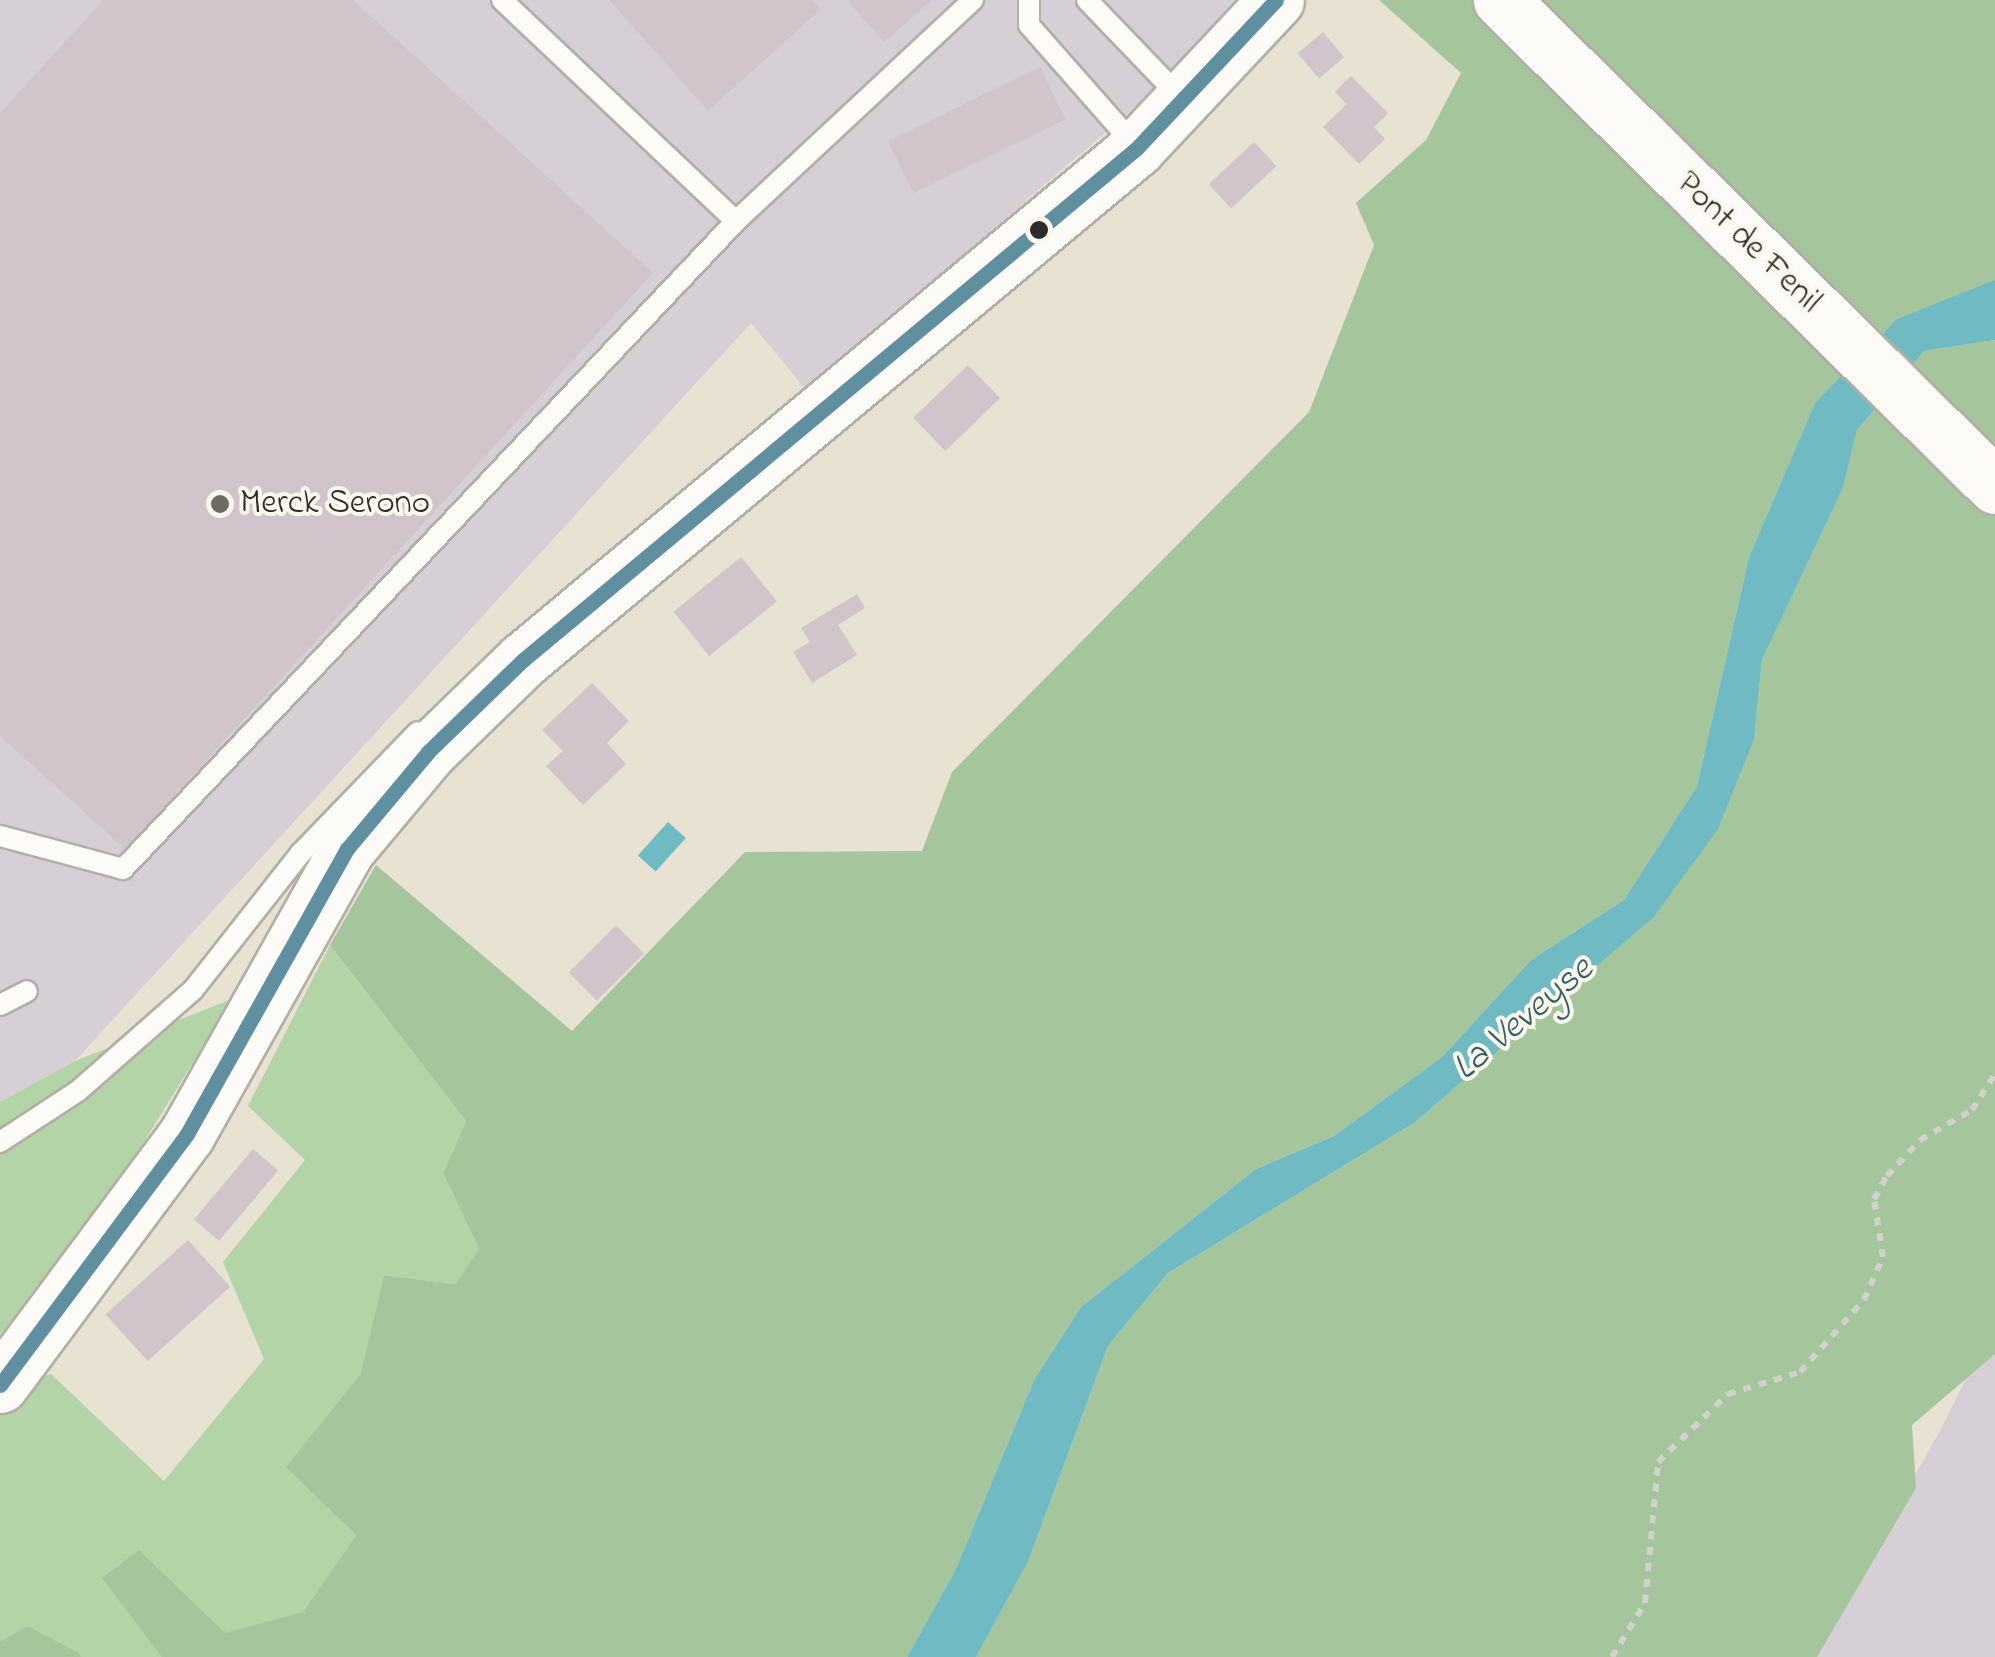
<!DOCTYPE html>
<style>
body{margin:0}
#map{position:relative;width:1995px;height:1657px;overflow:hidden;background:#e8e2d3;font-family:"Indie Flower",sans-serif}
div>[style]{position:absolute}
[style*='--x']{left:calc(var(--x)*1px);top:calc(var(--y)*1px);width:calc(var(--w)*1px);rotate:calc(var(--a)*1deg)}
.industrial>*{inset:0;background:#d6cfd6}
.green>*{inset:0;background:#b3d4a6}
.forest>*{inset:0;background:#a5c59c}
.water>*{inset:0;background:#70bbc3;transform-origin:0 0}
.building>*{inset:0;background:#d1c5cb;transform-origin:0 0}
.path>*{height:6px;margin-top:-3px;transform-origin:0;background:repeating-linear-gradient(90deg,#d3d1ce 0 8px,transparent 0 16px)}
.roads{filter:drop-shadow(2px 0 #b3afa6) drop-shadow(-2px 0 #b3afa6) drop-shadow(0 2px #b3afa6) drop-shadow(0 -2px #b3afa6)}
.lane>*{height:20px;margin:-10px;padding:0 10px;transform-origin:10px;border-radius:10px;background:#fcfbf8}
.secondary>*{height:55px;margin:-27.5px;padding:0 27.5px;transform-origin:27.5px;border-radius:27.5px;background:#fcfbf8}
.bus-1>*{height:15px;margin:-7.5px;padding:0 7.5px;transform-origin:7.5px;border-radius:7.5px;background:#608fa0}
.dots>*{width:28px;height:28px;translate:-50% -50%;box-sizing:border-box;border:5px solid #fbf7ec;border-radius:50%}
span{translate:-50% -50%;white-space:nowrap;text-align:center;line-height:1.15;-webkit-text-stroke:8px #fbf7ec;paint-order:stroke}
.street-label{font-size:35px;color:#2b2b2b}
.poi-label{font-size:35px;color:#2b2b2b}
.left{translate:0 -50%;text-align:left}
.water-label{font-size:38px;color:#325e65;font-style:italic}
</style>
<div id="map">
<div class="industrial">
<div style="clip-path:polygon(0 0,1245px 0,1228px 27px,806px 390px,751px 323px,75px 1061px,0 1102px)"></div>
<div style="clip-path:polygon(1995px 1321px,1995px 1657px,1813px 1657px,1941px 1429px)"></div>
</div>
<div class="green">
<div style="clip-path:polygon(330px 945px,466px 1121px,443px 1173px,479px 1249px,457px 1284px,384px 1275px,360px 1375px,287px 1467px,356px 1535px,303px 1612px,162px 1657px,81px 1657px,27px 1626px,0 1641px,0 1387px,51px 1374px,164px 1481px,264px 1359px,223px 1262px,305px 1160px,248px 1106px)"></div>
<div style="clip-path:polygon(232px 999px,80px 1246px,0 1334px,0 1102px,75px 1061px)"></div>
</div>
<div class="forest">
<div style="clip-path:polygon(1379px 0,1995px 0,1995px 280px,1815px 403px,1749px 557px,1697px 786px,1624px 900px,1531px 960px,1442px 1057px,1334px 1136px,1256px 1169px,1081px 1307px,1034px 1380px,955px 1571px,907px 1657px,162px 1657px,102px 1578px,139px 1550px,225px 1633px,303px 1612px,356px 1535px,286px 1467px,360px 1375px,384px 1275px,456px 1284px,479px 1249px,443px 1173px,466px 1121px,330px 945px,376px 865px,572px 1031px,745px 852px,922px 851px,952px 772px,1309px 412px,1374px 245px,1356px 203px,1426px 140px,1461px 73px)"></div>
<div style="clip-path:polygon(1995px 340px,1995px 1354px,1912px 1425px,1916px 1488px,1817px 1657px,976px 1657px,1028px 1562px,1108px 1346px,1168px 1273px,1414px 1123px,1653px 918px,1754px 739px,1762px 660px,1843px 488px,1857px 430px,1924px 351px)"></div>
<div style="clip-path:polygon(27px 1626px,79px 1653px,81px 1657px,0 1657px,0 1641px)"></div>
</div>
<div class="water">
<div style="clip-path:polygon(1995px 280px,1995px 340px,1924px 351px,1857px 430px,1843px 488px,1762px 660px,1754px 739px,1718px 829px,1653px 918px,1414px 1123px,1168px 1273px,1108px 1346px,1028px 1562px,976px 1657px,907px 1657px,955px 1571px,1034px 1380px,1081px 1307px,1256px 1169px,1334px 1136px,1442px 1057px,1531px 960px,1624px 900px,1697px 786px,1749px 557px,1815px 403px,1897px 319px)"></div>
<div style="left:668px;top:822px;width:24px;height:45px;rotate:42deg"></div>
</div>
<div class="building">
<div style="clip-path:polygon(103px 0,353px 0,653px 273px,125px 849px,0 736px,0 113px)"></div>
<div style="clip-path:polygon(609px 0,813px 0,821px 9px,708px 111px)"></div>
<div style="clip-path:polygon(847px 0,932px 0,884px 42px)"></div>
<div style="left:1323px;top:32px;width:33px;height:33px;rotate:50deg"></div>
<div style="left:1040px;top:67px;width:58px;height:169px;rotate:64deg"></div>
<div style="clip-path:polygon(1351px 76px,1388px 113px,1374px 127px,1385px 139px,1359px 164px,1323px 127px,1347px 104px,1335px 92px)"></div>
<div style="left:1254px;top:142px;width:33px;height:62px;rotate:47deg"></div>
<div style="left:968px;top:365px;width:46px;height:76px;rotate:46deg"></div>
<div style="left:741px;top:557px;width:57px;height:87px;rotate:51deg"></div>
<div style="clip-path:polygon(857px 594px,865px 608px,838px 625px,857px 655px,812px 683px,793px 652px,810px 642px,801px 628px)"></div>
<div style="clip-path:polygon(592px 683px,629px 721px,607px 743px,626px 764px,583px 805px,546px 766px,563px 751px,542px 730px)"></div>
<div style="left:616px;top:925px;width:40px;height:67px;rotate:45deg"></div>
<div style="left:253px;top:1149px;width:33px;height:92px;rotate:40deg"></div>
<div style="left:188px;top:1240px;width:63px;height:111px;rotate:48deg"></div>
</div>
<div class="path">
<div style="--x:1612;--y:1657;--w:63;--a:-58.6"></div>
<div style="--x:1645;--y:1603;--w:142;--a:-84.7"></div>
<div style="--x:1658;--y:1462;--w:98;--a:-44.2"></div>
<div style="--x:1728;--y:1394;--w:75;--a:-17"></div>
<div style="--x:1800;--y:1372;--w:96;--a:-48.4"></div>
<div style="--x:1864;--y:1300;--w:47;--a:-66.2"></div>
<div style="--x:1883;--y:1257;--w:59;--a:-98.8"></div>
<div style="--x:1874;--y:1199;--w:26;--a:-61"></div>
<div style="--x:1887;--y:1176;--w:49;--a:-47.5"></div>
<div style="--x:1920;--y:1140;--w:60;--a:-30"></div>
<div style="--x:1972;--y:1110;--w:43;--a:-57.4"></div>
</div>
<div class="roads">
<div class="lane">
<div style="--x:502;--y:0;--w:322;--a:43.4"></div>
<div style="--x:736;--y:221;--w:324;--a:-43"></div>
<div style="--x:1029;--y:0;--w:25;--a:90"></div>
<div style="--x:1029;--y:25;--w:164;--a:48.7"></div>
<div style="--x:1087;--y:0;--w:134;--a:46.2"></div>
<div style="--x:0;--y:836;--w:127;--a:15"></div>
<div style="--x:123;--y:869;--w:892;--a:-46.59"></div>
<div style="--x:0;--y:1005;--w:30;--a:-27"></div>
<div style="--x:0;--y:1142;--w:93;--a:-33.2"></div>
<div style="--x:78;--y:1091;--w:153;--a:-41.3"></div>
<div style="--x:193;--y:990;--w:174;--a:-51.8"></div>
<div style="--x:301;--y:853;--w:168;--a:-46"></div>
</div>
<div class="secondary">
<div style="--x:1501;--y:0;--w:693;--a:44.53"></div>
<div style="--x:0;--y:1385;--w:313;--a:-53.3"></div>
<div style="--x:187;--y:1134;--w:327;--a:-60.7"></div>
<div style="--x:347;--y:849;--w:126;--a:-50.1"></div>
<div style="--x:428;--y:752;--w:132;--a:-44.1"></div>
<div style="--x:523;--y:660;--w:799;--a:-39.82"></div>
<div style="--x:1137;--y:148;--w:203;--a:-46.8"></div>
</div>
</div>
<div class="bus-1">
<div style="--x:0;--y:1385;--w:313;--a:-53.3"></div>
<div style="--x:187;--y:1134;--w:327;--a:-60.7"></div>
<div style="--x:347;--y:849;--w:126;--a:-50.1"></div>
<div style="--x:428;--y:752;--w:132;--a:-44.1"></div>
<div style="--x:523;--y:660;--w:799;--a:-39.82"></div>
<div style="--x:1137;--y:148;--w:203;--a:-46.8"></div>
</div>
<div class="dots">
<div style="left:1039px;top:230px;background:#2b2b2b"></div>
<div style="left:220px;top:504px;background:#6d6b66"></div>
</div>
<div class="street-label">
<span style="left:1748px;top:243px;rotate:44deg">Pont de Fenil</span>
</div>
<div class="poi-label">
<span class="left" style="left:240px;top:504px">Merck Serono</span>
</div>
<div class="water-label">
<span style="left:1524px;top:1020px;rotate:-40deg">La Veveyse</span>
</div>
</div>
